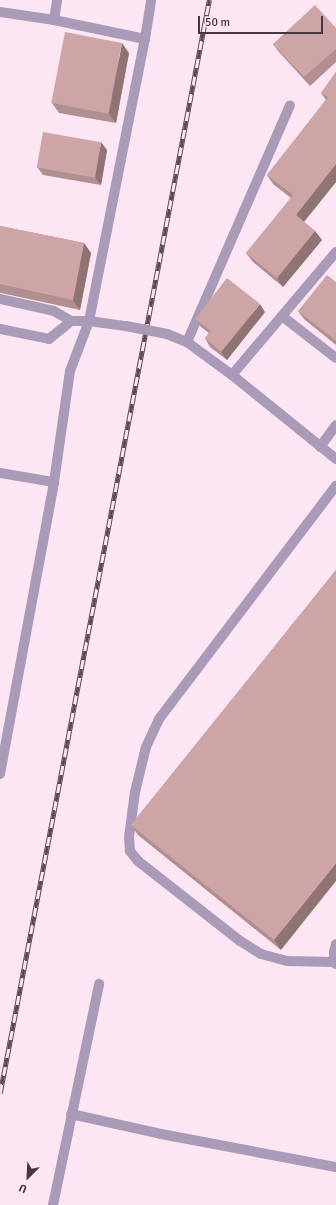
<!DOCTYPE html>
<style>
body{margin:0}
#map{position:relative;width:336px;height:1205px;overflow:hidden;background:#fce6f3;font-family:Signika,sans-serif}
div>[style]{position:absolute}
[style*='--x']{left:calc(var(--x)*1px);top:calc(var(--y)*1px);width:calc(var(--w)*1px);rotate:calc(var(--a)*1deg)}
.minor>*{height:10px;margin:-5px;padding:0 5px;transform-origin:5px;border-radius:5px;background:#a99ab8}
.rail>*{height:4.5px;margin-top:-2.25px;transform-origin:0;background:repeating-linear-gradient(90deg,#fce6f3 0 9px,#594a53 0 18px);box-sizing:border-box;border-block:1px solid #594a53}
.minor-bridge>*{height:10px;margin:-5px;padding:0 5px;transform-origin:5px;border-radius:5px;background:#a99ab8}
.wall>*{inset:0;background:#b18e8f}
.shaded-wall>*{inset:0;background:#907474}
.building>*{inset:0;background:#cea5a6;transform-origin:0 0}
span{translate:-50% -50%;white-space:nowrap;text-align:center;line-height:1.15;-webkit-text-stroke:3px #fce6f3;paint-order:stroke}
.north{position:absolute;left:8px;top:1157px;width:40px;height:40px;-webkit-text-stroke:3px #fce6f3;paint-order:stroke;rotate:204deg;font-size:11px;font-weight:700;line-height:16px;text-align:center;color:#463840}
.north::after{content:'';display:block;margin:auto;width:14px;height:18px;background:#463840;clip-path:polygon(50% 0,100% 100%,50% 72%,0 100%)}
.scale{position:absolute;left:198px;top:16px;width:125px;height:18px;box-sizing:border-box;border:2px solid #463840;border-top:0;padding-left:5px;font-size:12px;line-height:14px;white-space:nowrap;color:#463840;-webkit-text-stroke:3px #fce6f3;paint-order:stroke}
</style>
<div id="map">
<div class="minor">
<div style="--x:0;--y:12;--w:55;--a:8.4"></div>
<div style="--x:54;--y:20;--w:93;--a:11.8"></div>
<div style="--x:54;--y:20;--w:20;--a:-81"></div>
<div style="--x:0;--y:299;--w:55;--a:12.5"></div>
<div style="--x:54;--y:311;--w:20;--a:30"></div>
<div style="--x:71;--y:321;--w:18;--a:0"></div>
<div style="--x:89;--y:321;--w:37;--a:8"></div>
<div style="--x:282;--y:316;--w:68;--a:37.9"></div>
<div style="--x:0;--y:329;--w:50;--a:11.5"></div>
<div style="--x:49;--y:339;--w:28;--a:-39"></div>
<div style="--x:167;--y:334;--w:22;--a:22"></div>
<div style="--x:187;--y:342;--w:56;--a:36.3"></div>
<div style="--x:232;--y:375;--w:134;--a:38.9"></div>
<div style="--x:187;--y:342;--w:258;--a:-66.5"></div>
<div style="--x:232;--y:375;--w:161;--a:-49.8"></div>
<div style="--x:320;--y:447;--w:27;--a:-54"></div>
<div style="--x:0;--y:473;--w:55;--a:9.5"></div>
<div style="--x:0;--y:774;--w:297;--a:-79.5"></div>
<div style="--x:54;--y:482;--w:112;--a:-81.8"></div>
<div style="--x:70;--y:371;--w:53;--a:-69.2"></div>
<div style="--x:89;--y:321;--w:288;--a:-78.8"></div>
<div style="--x:145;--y:39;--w:39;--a:-81"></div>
<div style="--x:336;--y:944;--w:8;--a:104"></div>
<div style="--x:334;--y:952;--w:10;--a:90"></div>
<div style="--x:334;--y:962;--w:3;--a:45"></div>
<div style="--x:334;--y:962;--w:47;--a:-178.8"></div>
<div style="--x:287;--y:961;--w:27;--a:-165"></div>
<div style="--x:261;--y:954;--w:25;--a:-148"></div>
<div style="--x:240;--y:941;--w:130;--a:-141.9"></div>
<div style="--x:138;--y:861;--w:13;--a:-129"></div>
<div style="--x:130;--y:851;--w:14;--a:-94"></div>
<div style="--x:129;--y:837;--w:45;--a:-82.4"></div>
<div style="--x:135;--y:792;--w:46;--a:-76.3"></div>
<div style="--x:146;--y:747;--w:31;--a:-65"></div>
<div style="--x:159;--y:719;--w:293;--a:-52.8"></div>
<div style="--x:71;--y:1114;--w:92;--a:12.5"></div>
<div style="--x:161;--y:1134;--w:178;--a:10.7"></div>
<div style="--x:53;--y:1205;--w:226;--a:-78.2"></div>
</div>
<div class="rail">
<div style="--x:0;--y:1093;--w:1113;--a:-79.17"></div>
</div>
<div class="minor-bridge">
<div style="--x:126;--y:326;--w:42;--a:11"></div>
</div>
<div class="wall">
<div style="clip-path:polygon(336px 28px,336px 62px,310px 86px,279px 52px,273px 44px)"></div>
<div style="clip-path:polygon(129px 53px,116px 123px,59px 113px,52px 103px)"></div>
<div style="clip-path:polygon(336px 72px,336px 182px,304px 222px,315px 231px,322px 240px,283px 287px,253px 262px,246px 253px,291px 198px,273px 184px,267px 175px,326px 100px,321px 93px)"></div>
<div style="clip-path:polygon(107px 150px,101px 185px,43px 175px,37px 167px)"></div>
<div style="clip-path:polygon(0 226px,84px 243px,91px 253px,80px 310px,1px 293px,0 293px)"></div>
<div style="clip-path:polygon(336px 282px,336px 345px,304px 319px,298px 311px)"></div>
<div style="clip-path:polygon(265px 312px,227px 360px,210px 347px,205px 338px,209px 333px,201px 327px,195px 319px)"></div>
<div style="clip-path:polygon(336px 570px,281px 950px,138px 835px,131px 825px)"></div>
</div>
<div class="shaded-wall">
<div style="clip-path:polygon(122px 43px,129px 53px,116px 123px,109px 114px)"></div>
<div style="clip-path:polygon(101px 142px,107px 150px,101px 185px,95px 177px)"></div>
<div style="clip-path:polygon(336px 164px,336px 182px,302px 224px,296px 215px)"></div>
<div style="clip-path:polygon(315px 231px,322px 240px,283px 287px,277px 278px)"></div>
<div style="clip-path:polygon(84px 243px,91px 253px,80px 310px,73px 300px)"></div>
<div style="clip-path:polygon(260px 304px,265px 312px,227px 360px,221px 352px)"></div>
<div style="clip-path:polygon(336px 863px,336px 881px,281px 950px,274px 940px)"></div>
</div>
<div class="building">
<div style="clip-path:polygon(315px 5px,336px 28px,336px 49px,304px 77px,273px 44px)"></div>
<div style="left:65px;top:32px;width:58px;height:72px;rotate:11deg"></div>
<div style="clip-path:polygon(336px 72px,336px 164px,296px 215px,315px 231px,277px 278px,246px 253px,293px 195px,267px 175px,328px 97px,321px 93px)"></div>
<div style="left:43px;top:132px;width:59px;height:36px;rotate:10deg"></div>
<div style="clip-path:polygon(0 226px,84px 243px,73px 300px,0 284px)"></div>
<div style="clip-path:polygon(327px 275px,336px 282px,336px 341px,298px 311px)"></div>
<div style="clip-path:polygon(227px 278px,260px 304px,221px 352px,205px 338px,211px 331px,195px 319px)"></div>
<div style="clip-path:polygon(336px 570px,336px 863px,274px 940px,131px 825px)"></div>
</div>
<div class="north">U</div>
<div class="scale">50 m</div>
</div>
